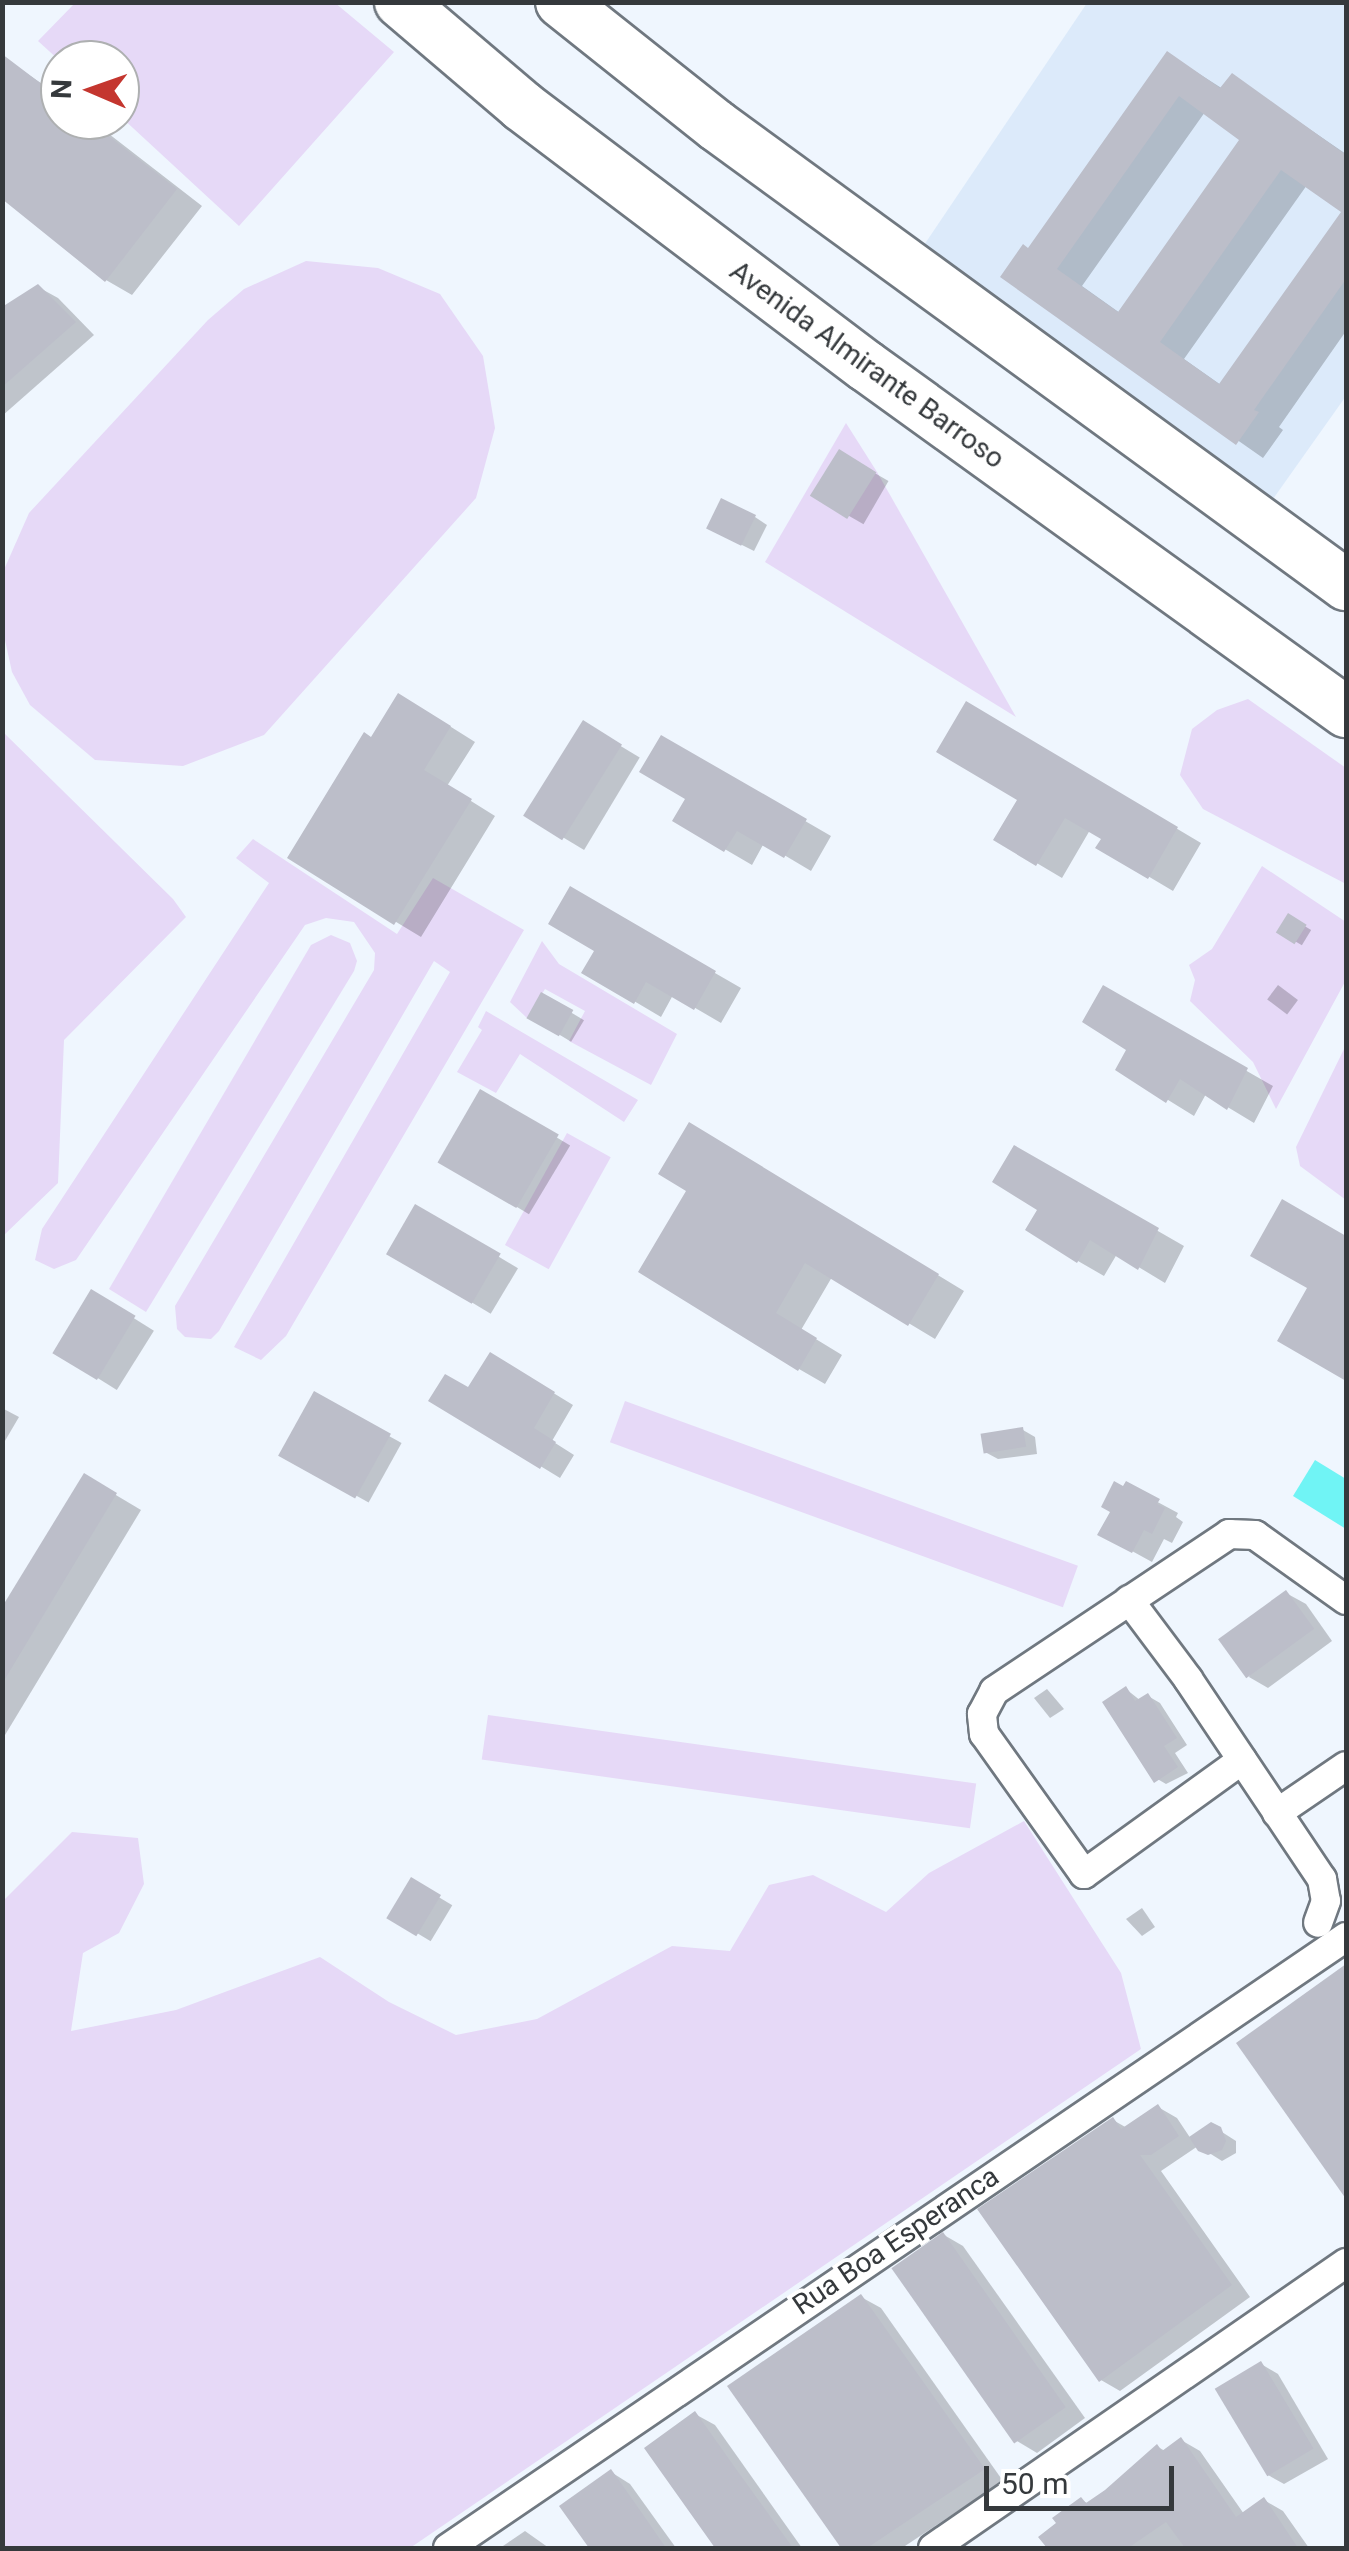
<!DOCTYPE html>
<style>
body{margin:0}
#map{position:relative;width:1349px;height:2551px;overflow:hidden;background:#eff6fe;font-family:Roboto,sans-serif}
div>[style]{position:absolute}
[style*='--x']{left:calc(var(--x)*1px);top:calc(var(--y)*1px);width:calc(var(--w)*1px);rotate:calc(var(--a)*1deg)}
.built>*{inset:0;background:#dceafa}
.green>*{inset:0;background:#e6d9f7;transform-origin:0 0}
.water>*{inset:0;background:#70f4f5}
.shadow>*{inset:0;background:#0003;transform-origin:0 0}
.building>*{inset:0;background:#bcbec9;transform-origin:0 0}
.roads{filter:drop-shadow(2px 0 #707880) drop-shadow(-2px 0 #707880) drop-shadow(0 2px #707880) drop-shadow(0 -2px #707880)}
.street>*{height:28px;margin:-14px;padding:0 14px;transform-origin:14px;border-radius:14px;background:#fff}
.highway>*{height:50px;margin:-25px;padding:0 25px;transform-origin:25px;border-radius:25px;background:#fff}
span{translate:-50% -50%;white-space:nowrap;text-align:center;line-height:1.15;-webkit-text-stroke:8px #fff;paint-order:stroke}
.street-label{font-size:28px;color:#35393c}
.frame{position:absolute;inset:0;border:5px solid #35393c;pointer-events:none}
.north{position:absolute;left:40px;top:40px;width:100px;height:100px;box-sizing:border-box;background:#fff;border:2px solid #aeb0b1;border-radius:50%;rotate:272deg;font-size:28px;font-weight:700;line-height:40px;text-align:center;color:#35393c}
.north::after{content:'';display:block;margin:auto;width:35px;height:45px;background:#c4362f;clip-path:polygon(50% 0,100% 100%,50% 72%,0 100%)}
.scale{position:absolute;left:984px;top:2466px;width:190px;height:45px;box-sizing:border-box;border:5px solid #35393c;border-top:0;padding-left:12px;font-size:30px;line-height:35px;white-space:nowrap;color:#35393c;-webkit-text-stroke:8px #fff;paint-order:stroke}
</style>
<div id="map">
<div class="built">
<div style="clip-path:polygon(1087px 3px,1346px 3px,1346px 396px,1266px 509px,916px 257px)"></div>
</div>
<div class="green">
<div style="clip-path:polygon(334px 2px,394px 52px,239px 226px,120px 116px,120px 60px,60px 61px,38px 41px,75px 3px)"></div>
<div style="clip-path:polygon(306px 261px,378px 268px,440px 294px,483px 356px,495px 428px,476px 498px,264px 735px,183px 766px,95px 760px,30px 705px,12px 672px,3px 631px,3px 572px,29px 513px,208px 320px,244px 289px)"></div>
<div style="clip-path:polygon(846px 423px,877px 472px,1016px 717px,765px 562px)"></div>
<div style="clip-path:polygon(1248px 699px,1346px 768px,1346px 884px,1203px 809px,1180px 775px,1192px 729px,1217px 710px)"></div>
<div style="clip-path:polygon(3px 732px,173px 899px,186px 917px,64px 1040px,58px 1183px,3px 1236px)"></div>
<div style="clip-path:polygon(253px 839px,397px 934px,433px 878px,524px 930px,286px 1336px,261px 1360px,234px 1347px,450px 972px,434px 961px,219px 1331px,211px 1339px,185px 1337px,177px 1329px,175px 1306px,374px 970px,375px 953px,354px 922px,326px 918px,305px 925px,76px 1260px,54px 1269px,35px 1260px,42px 1229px,269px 883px,236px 858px)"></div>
<div style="clip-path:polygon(1262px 866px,1346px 922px,1346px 980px,1276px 1109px,1253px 1062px,1190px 1001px,1195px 980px,1189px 965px,1212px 949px)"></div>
<div style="clip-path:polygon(331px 935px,350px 943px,357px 961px,354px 971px,146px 1312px,109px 1289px,311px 945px)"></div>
<div style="clip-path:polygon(542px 941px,559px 964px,677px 1034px,651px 1085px,569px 1041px,585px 1011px,545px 989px,527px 1018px,510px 1002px)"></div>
<div style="clip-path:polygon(486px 1011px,638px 1100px,624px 1122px,520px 1054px,496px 1093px,457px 1072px,482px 1030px,478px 1027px)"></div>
<div style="clip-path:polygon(1346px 1045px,1346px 1200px,1300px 1166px,1296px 1147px)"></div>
<div style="left:567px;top:1133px;width:50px;height:128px;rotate:29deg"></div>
<div style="left:625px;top:1401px;width:482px;height:44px;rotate:20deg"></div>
<div style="left:488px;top:1715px;width:493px;height:45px;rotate:8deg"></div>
<div style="clip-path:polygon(1024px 1821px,1121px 1973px,1141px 2049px,410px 2548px,3px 2548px,3px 1901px,72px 1832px,138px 1838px,144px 1884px,119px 1933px,83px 1953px,71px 2031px,176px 2010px,320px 1957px,389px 2002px,456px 2035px,537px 2019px,672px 1946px,730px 1951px,769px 1885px,813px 1875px,886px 1912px,929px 1873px)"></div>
</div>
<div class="water">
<div style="clip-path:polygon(1315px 1460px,1346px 1479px,1346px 1529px,1293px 1496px)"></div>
</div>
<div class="shadow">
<div style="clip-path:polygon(evenodd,1168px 54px,1223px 89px,1232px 76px,1346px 154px,1346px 331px,1279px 427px,1283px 430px,1263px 458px,1003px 276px,1029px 251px,1168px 54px,1205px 112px,1243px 139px,1120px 313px,1082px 286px,1205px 112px,1168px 54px,1307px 185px,1344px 211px,1221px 385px,1184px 359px,1307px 185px)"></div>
<div style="clip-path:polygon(7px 60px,60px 96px,60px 120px,91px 120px,202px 206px,132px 295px,106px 280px,2px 196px)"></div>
<div style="clip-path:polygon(38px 287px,58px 298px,94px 335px,2px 416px,2px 336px)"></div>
<div style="left:840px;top:453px;width:56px;height:50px;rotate:30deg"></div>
<div style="clip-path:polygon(755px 517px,767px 525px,754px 551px,722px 535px)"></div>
<div style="clip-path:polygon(967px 704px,1201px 843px,1173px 891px,1099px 847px,1104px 838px,1090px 830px,1062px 878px,996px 839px,1020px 799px)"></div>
<div style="clip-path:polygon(424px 710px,475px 742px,447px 786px,495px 816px,421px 937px,290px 858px,372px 740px)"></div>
<div style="left:584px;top:724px;width:65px;height:108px;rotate:31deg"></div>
<div style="clip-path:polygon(662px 738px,831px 836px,811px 871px,764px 843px,752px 865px,675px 820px,688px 798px)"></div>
<div style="clip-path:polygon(571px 890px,741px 988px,721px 1023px,673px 995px,661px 1017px,585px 972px,597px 950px)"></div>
<div style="left:1288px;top:916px;width:27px;height:18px;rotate:31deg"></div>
<div style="left:1278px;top:985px;width:25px;height:18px;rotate:37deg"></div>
<div style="clip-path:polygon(1104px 989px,1273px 1086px,1254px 1123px,1206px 1094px,1194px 1116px,1118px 1069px,1130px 1049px)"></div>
<div style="left:542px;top:995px;width:49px;height:25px;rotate:31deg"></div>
<div style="left:481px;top:1092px;width:104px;height:80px;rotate:31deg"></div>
<div style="clip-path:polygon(716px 1140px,964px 1291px,935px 1339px,832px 1277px,801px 1330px,842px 1355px,825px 1384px,799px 1369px,690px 1190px)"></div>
<div style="clip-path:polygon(1015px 1149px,1184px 1246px,1165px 1283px,1117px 1254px,1104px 1276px,1078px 1261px)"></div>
<div style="clip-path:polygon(1283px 1203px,1346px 1239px,1346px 1378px,1281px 1340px,1311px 1288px)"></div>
<div style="left:416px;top:1207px;width:119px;height:53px;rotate:31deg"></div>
<div style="left:92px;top:1292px;width:73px;height:70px;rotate:32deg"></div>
<div style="clip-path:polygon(491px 1355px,573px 1405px,552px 1441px,574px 1455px,560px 1478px,432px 1400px,469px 1390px)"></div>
<div style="left:315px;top:1395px;width:99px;height:68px;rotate:29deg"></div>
<div style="clip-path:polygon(2px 1408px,19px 1417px,2px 1446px)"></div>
<div style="clip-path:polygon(1023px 1430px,1035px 1437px,1037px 1454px,998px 1459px,985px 1452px)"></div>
<div style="clip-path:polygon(84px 1476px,141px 1510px,2px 1740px,2px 1612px)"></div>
<div style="clip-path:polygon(1126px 1485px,1178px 1513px,1176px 1517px,1183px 1522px,1172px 1543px,1164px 1539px,1152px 1562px,1101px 1534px)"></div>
<div style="clip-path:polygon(1286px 1593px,1306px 1604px,1332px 1641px,1268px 1688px,1249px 1677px)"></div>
<div style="clip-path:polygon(1047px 1689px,1064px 1709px,1050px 1718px,1034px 1698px)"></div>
<div style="clip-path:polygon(1126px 1689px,1141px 1701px,1148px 1696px,1160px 1703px,1187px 1745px,1175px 1753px,1188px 1773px,1166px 1784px,1154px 1777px)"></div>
<div style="left:412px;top:1881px;width:47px;height:42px;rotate:31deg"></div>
<div style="clip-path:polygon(1142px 1908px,1155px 1927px,1142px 1936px,1126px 1919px)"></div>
<div style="clip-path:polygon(1346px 1967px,1346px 2194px,1240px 2043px)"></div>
<div style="clip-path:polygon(1158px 2107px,1177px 2118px,1191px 2139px,1211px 2125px,1236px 2141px,1236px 2153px,1222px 2161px,1198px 2146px,1161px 2171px,1250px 2297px,1120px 2391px,1101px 2380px,1113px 2120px,1127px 2128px)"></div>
<div style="clip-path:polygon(944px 2235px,963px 2246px,1085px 2418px,1037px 2453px,1017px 2441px)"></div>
<div style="clip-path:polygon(861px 2297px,881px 2308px,1003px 2481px,902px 2548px,844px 2548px,730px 2387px)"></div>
<div style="clip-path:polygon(1261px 2364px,1278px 2374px,1328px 2459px,1284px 2484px,1268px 2475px)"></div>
<div style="clip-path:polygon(695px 2414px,715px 2425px,802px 2548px,718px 2548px,648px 2448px)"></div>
<div style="clip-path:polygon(1181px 2440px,1200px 2451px,1244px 2514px,1264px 2500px,1283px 2511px,1309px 2548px,1050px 2548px,1042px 2537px,1081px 2500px,1089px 2504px,1158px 2447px,1165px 2451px)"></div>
<div style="clip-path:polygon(611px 2472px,630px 2484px,676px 2548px,592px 2548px,562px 2507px)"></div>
<div style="clip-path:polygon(525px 2531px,549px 2548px,500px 2548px)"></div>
</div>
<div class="building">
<div style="clip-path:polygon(evenodd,1167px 51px,1220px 88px,1232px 73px,1346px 155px,1346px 279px,1254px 410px,1259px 412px,1236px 445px,1000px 277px,1023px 244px,1028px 248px,1167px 51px,1179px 96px,1239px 140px,1118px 312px,1057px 269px,1179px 96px,1167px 51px,1281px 170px,1341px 212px,1219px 384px,1160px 342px,1281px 170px)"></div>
<div style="clip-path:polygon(2px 54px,60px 98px,60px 120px,88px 120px,177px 189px,105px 282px,2px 199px)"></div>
<div style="clip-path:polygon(38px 284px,76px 322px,2px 387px,2px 307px)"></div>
<div style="left:839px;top:449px;width:44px;height:55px;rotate:32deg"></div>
<div style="left:721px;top:498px;width:39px;height:34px;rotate:26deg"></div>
<div style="clip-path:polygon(398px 693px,451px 726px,424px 770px,472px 799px,394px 925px,287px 858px,364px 732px,371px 737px)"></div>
<div style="clip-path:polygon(966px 701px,1178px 827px,1148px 879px,1095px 848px,1101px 839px,1065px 818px,1036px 866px,993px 840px,1017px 800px,936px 752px)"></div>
<div style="left:583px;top:720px;width:46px;height:113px;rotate:32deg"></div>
<div style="clip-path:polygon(661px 735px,807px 819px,784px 858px,737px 831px,724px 852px,672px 821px,685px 799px,639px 772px)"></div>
<div style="clip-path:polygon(570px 886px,716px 971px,694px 1010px,646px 982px,634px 1004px,581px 973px,594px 951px,548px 924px)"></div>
<div style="left:1288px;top:913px;width:22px;height:23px;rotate:32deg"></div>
<div style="clip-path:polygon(1103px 985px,1248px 1068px,1227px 1110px,1180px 1079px,1166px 1103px,1115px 1070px,1126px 1050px,1082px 1022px)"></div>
<div style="left:541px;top:992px;width:37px;height:30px;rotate:29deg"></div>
<div style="left:480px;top:1089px;width:91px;height:85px;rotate:30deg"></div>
<div style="clip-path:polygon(689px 1122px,939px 1274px,908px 1326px,805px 1263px,776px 1313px,817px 1338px,798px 1371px,638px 1272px,686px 1191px,658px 1174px)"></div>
<div style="clip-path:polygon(1014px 1145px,1159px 1228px,1138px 1270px,1090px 1240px,1077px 1263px,1025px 1230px,1037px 1210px,992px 1182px)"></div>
<div style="clip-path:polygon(1282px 1199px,1346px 1236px,1346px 1381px,1277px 1341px,1307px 1288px,1250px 1256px)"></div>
<div style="left:415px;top:1204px;width:99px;height:58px;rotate:30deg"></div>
<div style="left:91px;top:1289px;width:52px;height:75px;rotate:31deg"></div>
<div style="clip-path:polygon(490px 1352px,555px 1392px,534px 1428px,556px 1442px,540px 1469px,428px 1401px,445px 1374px,468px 1387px)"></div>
<div style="left:314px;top:1391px;width:88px;height:74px;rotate:29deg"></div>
<div style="left:1023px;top:1427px;width:20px;height:43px;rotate:81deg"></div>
<div style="clip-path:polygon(84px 1473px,117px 1493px,2px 1684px,2px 1607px)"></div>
<div style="clip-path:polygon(1114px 1481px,1123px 1486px,1126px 1481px,1160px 1499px,1157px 1504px,1165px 1508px,1152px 1534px,1144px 1530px,1132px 1553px,1097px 1535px,1110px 1512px,1101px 1507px)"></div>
<div style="left:1286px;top:1590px;width:48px;height:84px;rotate:54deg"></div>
<div style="clip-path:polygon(1126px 1686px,1135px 1701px,1148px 1693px,1177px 1738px,1164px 1746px,1178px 1767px,1154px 1783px,1102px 1702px)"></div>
<div style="left:411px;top:1877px;width:35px;height:48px;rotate:31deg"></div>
<div style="clip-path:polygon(1346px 1964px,1346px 2199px,1236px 2043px)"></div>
<div style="clip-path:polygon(1158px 2104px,1179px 2136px,1151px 2155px,1140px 2155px,1232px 2285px,1099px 2382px,977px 2209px,1113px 2117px,1121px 2129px)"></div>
<div style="clip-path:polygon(1211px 2122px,1221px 2127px,1226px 2141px,1222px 2150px,1208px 2155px,1198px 2151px,1189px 2137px)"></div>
<div style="left:943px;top:2232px;width:214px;height:63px;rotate:55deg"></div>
<div style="clip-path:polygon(861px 2294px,985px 2469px,867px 2548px,841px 2548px,727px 2386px)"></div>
<div style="left:1261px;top:2361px;width:102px;height:54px;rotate:59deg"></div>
<div style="clip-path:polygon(695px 2411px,736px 2469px,793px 2548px,715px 2548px,644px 2448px)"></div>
<div style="clip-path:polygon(1181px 2437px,1236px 2517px,1264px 2497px,1298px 2548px,1185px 2548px,1166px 2522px,1128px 2548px,1047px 2548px,1038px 2537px,1056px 2523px,1052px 2518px,1081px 2497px,1086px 2503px,1105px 2490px,1157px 2444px,1162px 2451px)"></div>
<div style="clip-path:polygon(611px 2469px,644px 2516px,666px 2548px,589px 2548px,559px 2506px)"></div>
</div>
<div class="roads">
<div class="street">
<div style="--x:1129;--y:1600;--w:99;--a:53.2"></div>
<div style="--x:1188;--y:1679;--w:241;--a:56.2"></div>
<div style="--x:1322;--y:1879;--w:22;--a:80"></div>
<div style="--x:1326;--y:1901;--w:23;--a:110"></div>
<div style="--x:1242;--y:1760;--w:195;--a:144.2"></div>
<div style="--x:1084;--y:1874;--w:172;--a:-125.5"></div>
<div style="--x:984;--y:1734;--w:20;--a:-96"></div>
<div style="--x:982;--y:1714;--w:26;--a:-62"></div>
<div style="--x:994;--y:1691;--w:283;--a:-33.7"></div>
<div style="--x:1229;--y:1534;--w:26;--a:2"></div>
<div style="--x:1255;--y:1535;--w:112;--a:35.5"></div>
<div style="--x:1277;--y:1813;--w:83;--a:-34.3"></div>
<div style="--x:448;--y:2548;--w:1086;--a:-34.23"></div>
<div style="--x:933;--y:2548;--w:502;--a:-34.61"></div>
</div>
<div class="highway">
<div style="--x:400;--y:2;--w:160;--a:40.4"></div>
<div style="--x:522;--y:106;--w:431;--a:37.1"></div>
<div style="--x:866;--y:366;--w:592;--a:35.79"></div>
<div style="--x:561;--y:2;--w:199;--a:38.5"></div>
<div style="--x:717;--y:126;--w:779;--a:36.12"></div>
</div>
</div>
<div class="street-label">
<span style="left:867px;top:365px;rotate:36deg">Avenida Almirante Barroso</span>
<span style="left:896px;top:2241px;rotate:-34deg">Rua Boa Esperanca</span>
</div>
<div class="frame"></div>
<div class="north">N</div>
<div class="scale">50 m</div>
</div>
